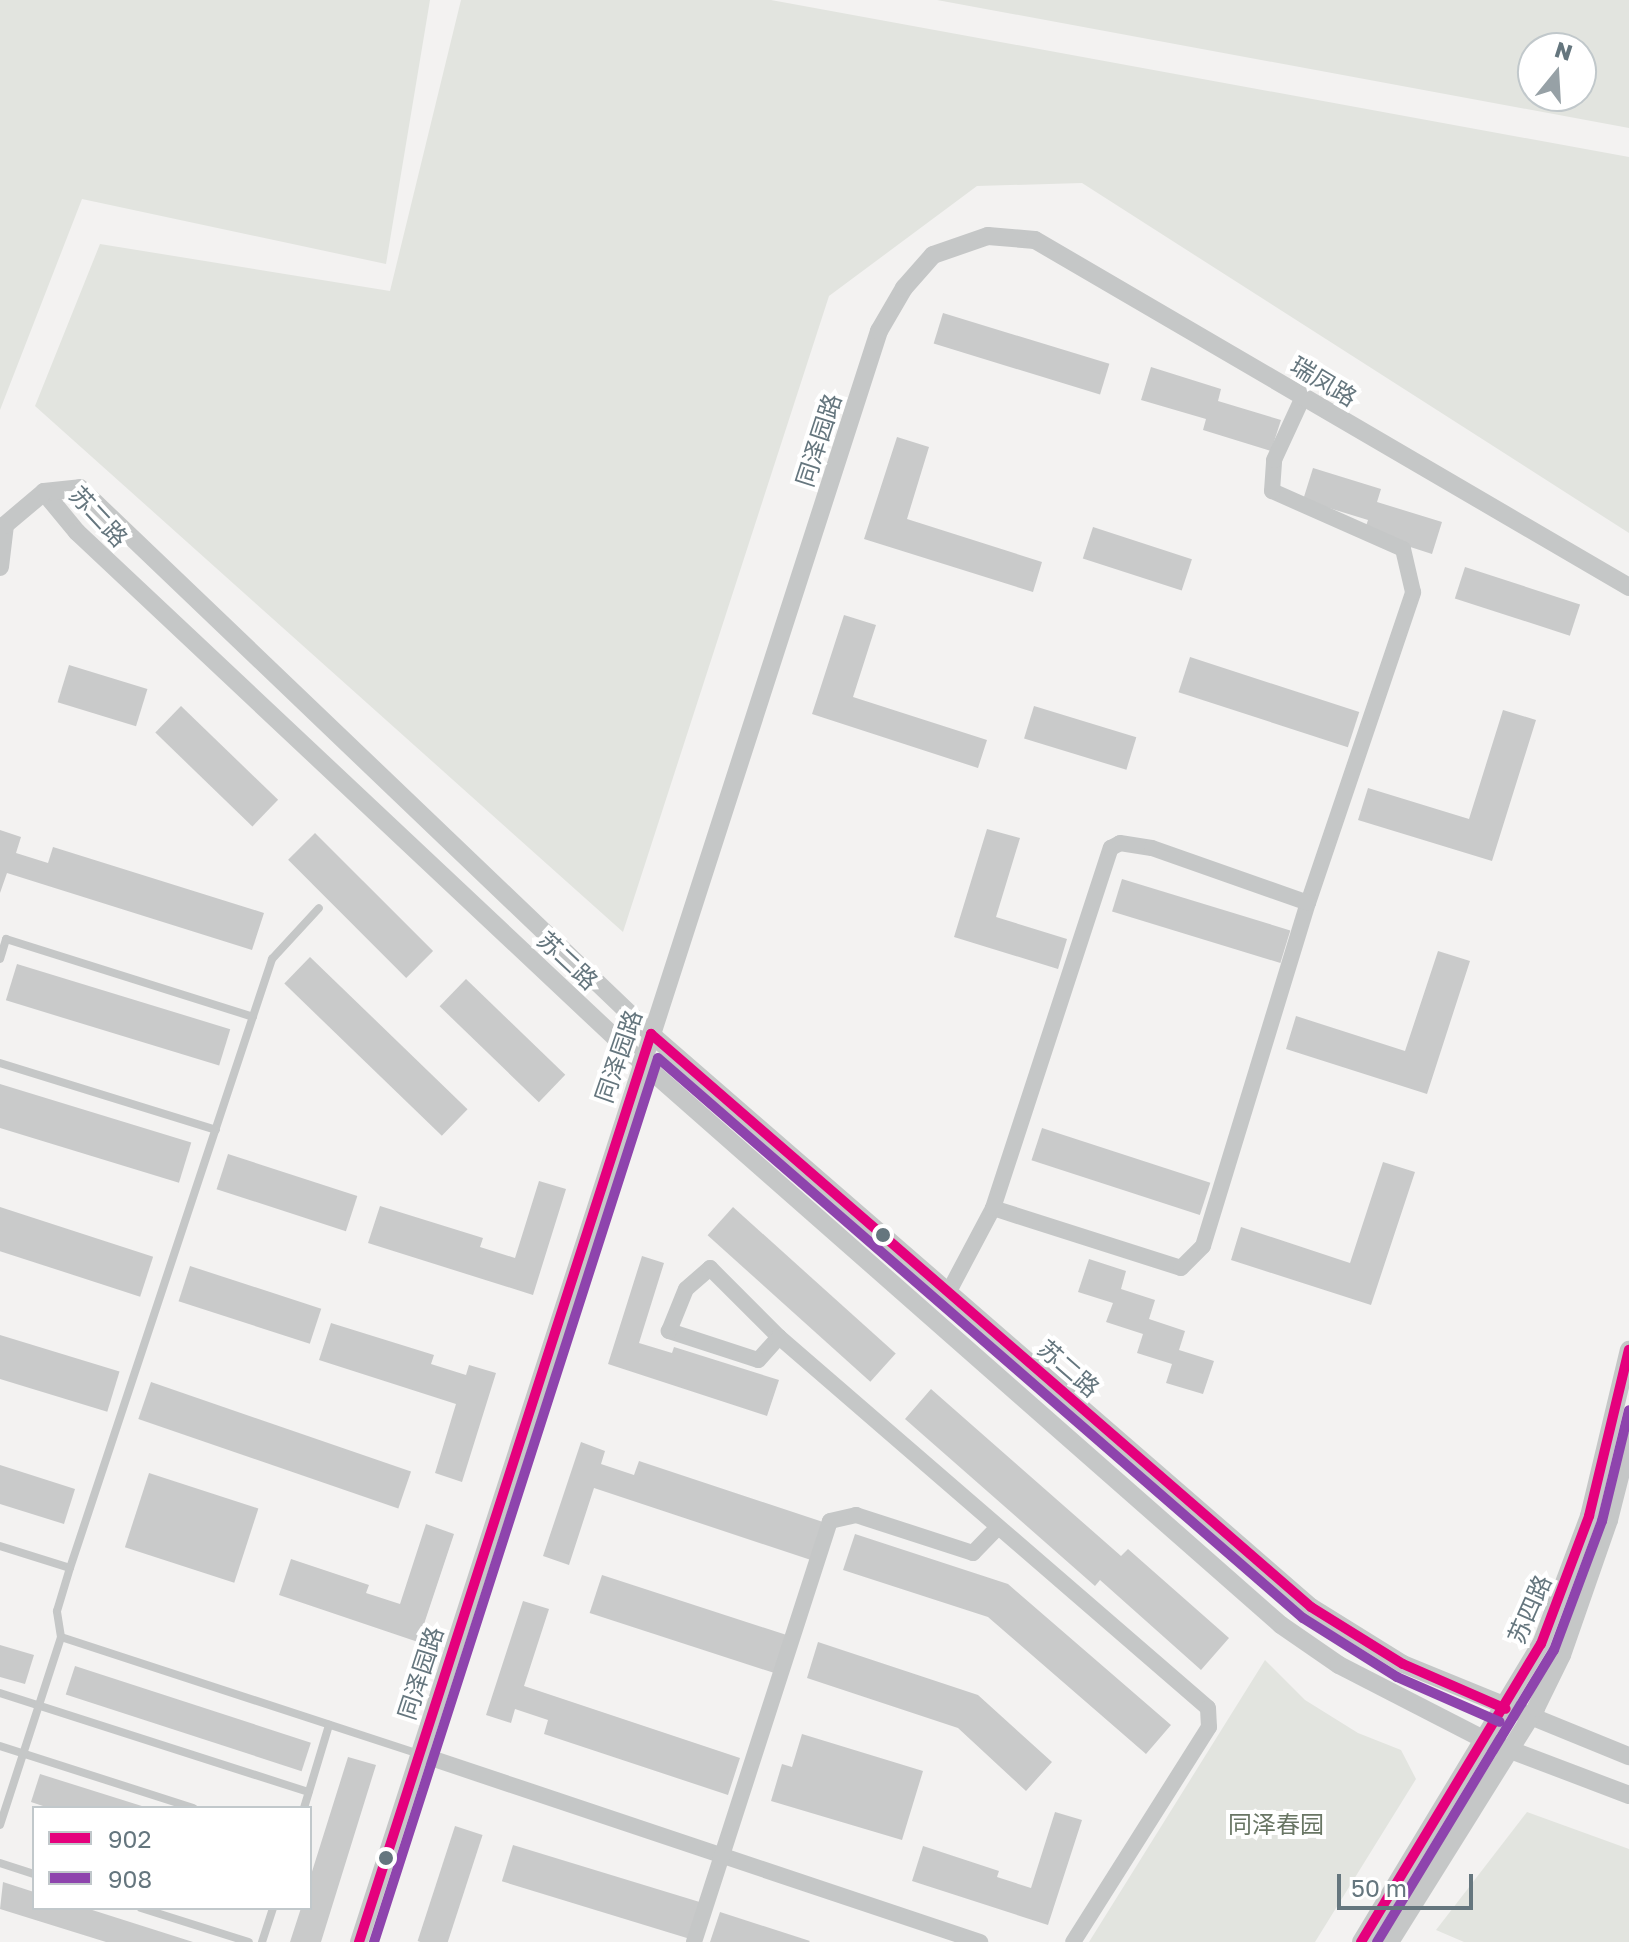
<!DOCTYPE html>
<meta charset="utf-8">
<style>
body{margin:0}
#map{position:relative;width:1629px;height:1942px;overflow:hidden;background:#f3f2f1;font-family:"Golos Text","Noto Sans SC",sans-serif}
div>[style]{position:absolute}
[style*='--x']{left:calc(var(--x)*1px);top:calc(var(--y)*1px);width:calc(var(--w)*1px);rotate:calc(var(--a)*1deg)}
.green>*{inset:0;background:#e2e4df}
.building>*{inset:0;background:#c9caca;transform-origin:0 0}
.service>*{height:8px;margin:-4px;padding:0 4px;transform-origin:4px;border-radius:4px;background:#c5c7c7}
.minor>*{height:16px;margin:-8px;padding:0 8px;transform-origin:8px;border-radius:8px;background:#c5c7c7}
.tertiary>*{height:18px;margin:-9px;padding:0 9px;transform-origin:9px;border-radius:9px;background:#c5c7c7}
.bus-1>*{height:10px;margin:-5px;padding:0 5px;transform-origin:5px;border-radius:5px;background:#e5007d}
.bus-2>*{height:10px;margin:-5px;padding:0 5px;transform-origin:5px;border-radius:5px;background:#8e44ad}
.dots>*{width:22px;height:22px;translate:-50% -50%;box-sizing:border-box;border:4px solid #fff;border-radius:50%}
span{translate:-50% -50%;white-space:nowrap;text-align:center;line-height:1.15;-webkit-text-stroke:8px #fff;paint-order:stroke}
.street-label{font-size:24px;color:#65767e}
.park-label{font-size:24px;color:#697664}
.legend{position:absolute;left:32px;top:1806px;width:280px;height:104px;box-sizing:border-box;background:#fff;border:2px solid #c1c8cb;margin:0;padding:10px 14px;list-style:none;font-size:24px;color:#65767e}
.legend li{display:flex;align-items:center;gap:16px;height:40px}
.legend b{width:40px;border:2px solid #c1c8cb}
.north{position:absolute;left:1517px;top:32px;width:80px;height:80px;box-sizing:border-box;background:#fff;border:2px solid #c1c8cb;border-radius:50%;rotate:18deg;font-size:22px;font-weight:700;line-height:32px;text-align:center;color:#65767e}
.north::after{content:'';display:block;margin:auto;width:28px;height:36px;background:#97a1a6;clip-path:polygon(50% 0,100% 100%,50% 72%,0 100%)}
.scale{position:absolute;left:1337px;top:1874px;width:136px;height:36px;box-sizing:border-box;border:4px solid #65767e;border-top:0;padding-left:10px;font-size:24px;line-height:28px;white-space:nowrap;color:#65767e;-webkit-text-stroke:6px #fff;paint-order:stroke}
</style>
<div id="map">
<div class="green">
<div style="clip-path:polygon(0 0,430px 0,386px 264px,82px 199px,0 410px)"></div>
<div style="clip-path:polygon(461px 0,771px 0,1629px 157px,1629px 533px,1082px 183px,977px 186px,829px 296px,623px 932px,35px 406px,100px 244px,390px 291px)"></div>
<div style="clip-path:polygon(evenodd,937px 0,1629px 0,1629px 128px,937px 0,1581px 48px,1581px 96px,1533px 96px,1533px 48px,1581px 48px)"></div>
<div style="clip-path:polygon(1265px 1660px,1305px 1700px,1358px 1733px,1401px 1750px,1416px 1779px,1315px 1942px,1089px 1942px)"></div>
<div style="clip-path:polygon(1527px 1812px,1629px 1849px,1629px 1942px,1464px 1942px,1436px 1930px)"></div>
</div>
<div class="building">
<div style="left:943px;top:313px;width:174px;height:32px;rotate:17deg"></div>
<div style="clip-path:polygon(1151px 367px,1221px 389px,1218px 401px,1281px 420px,1271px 451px,1203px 430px,1206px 419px,1141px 400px)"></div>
<div style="clip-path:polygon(897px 437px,929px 447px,907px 519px,1042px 562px,1033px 592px,864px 539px)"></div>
<div style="clip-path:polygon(1313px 468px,1381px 489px,1377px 502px,1442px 522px,1432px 554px,1364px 532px,1368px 520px,1303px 500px)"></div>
<div style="left:1093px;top:527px;width:104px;height:33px;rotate:18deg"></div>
<div style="left:1465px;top:567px;width:121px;height:33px;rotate:18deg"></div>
<div style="clip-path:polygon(844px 615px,876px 625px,853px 697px,987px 740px,978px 768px,812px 714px)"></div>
<div style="left:1190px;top:657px;width:178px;height:37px;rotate:18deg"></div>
<div style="left:69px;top:665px;width:82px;height:39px;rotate:17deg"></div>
<div style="left:181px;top:706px;width:135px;height:37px;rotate:44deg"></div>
<div style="left:1034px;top:706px;width:107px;height:34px;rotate:17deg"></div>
<div style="clip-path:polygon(1503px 710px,1536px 720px,1492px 861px,1358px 820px,1368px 788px,1469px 819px)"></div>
<div style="clip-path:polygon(987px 829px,1020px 838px,996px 917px,1067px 939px,1058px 969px,954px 937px)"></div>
<div style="clip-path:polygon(0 830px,21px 837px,16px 853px,48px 863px,53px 847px,264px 913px,252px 950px,7px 873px,0 893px)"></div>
<div style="left:315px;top:833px;width:167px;height:38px;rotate:45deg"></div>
<div style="left:1122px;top:879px;width:176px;height:34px;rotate:17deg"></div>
<div style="clip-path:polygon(1438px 951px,1470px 961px,1427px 1094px,1286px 1049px,1296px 1016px,1405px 1051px)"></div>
<div style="left:310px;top:957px;width:219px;height:37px;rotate:44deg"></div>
<div style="left:17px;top:964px;width:223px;height:38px;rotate:17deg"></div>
<div style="left:466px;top:979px;width:138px;height:38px;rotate:44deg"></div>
<div style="left:0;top:1084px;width:200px;height:42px;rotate:17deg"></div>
<div style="left:1042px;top:1128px;width:177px;height:34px;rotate:18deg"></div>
<div style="left:228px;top:1154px;width:136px;height:37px;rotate:18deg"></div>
<div style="clip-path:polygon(1383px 1162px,1415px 1172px,1371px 1305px,1231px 1260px,1241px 1227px,1350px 1263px)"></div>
<div style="clip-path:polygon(539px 1181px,566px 1189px,533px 1295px,368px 1243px,380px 1206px,483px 1238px,480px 1247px,515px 1258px)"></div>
<div style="left:0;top:1207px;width:161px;height:42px;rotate:18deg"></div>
<div style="left:733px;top:1207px;width:219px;height:38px;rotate:42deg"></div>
<div style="clip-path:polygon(642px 1256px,664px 1263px,639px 1343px,672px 1353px,674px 1347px,779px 1380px,767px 1416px,608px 1364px)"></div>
<div style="clip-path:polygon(1089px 1259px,1126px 1271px,1121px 1289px,1155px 1300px,1149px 1319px,1185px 1331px,1179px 1350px,1214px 1361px,1203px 1394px,1166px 1383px,1172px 1364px,1137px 1353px,1143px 1334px,1106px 1322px,1113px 1303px,1078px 1292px)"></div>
<div style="left:190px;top:1266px;width:138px;height:37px;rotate:18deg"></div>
<div style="clip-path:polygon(331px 1323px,434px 1355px,431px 1364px,466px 1375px,469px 1365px,496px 1373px,462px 1482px,435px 1473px,456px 1404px,319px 1360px)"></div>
<div style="left:0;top:1335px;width:125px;height:42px;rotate:17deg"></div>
<div style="left:151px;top:1382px;width:275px;height:39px;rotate:19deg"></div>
<div style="clip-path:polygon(931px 1389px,1121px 1556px,1128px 1549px,1229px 1638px,1201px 1670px,1100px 1580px,1095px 1586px,905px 1419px)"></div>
<div style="clip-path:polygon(581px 1442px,605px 1451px,601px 1464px,634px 1475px,639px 1461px,823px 1522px,811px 1560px,594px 1488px,569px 1565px,543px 1556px)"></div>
<div style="clip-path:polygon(0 1465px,75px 1489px,64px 1524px,0 1504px)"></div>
<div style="left:149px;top:1473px;width:115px;height:78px;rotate:18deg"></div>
<div style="clip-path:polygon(426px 1524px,454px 1534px,418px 1642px,279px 1595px,291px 1559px,369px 1585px,366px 1593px,400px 1604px)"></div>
<div style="clip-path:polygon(855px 1534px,1008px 1584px,1171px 1725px,1146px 1754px,988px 1617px,843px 1570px)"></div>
<div style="left:602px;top:1575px;width:195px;height:40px;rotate:18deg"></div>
<div style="clip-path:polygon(523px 1601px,549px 1609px,524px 1686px,740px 1758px,728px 1795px,544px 1734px,548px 1720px,515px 1709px,511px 1723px,486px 1715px)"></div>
<div style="clip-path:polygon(818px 1642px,978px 1695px,1052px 1762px,1026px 1791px,958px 1728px,807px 1678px)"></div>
<div style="clip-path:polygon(0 1645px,34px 1655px,25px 1684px,0 1677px)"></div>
<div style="left:75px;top:1666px;width:248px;height:30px;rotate:18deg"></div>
<div style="clip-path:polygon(802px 1734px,923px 1771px,902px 1840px,771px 1801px,782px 1764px,792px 1767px)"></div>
<div style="clip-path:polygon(348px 1757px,376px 1765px,321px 1942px,290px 1942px,301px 1908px,310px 1908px,310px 1878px)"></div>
<div style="clip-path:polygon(40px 1774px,145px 1807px,145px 1808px,49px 1808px,31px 1802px)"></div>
<div style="clip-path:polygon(1055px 1812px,1082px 1820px,1048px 1925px,912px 1881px,923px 1846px,999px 1871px,997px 1877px,1031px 1888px)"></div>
<div style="left:455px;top:1826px;width:29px;height:121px;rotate:18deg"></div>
<div style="left:513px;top:1845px;width:196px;height:38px;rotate:17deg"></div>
<div style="clip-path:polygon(3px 1882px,34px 1892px,34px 1908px,86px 1908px,193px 1942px,106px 1942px,0 1909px)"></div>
<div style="clip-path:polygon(720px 1912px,810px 1941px,809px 1942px,710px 1942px)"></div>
</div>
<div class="service">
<div style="--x:0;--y:959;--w:21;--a:-73"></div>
<div style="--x:6;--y:939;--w:259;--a:17.5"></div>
<div style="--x:0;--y:1063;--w:226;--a:17.2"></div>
<div style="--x:0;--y:1546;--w:73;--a:17.4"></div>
<div style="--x:61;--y:1637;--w:376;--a:18.1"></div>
<div style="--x:0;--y:1693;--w:324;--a:17.8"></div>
<div style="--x:0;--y:1746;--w:203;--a:17.8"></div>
<div style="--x:304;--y:1808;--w:87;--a:-73.2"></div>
<div style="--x:0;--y:1825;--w:198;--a:-72"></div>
<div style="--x:61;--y:1637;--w:26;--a:-99"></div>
<div style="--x:57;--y:1611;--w:45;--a:-73.2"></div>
<div style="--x:70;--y:1568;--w:642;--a:-71.65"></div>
<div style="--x:272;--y:959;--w:69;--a:-47.3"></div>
<div style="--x:0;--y:1863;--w:36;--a:18"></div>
<div style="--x:141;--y:1908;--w:113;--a:17.5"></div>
<div style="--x:262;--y:1942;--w:36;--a:-72"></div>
</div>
<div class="minor">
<div style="--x:993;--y:1208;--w:197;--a:17.7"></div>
<div style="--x:1181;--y:1268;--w:31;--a:-45"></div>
<div style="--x:1203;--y:1246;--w:359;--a:-73"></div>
<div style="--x:1308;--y:903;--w:328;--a:-71.3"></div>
<div style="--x:1413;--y:592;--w:44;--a:-103.1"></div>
<div style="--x:1403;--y:549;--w:143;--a:-156.1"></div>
<div style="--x:1272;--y:491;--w:31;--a:-86"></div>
<div style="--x:1274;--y:460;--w:69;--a:-65.3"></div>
<div style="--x:947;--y:1295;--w:98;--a:-62.1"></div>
<div style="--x:993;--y:1208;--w:379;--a:-71.9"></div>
<div style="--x:1111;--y:848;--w:10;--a:-29"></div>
<div style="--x:1120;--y:843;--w:32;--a:9"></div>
<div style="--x:1152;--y:848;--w:165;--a:19.4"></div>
<div style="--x:779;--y:1337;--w:31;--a:132"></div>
<div style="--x:758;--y:1360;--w:94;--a:-162"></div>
<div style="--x:669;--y:1331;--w:45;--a:-68"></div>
<div style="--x:686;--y:1289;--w:32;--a:-41"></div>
<div style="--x:710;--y:1268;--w:98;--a:45"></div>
<div style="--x:779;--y:1337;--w:567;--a:40.85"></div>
<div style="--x:1208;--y:1708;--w:19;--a:87"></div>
<div style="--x:1209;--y:1727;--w:254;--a:122.3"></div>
<div style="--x:419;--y:1754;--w:592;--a:18.53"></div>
<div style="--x:694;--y:1942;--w:442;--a:-72.1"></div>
<div style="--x:830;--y:1521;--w:27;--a:-13"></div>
<div style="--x:856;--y:1515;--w:123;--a:18"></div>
<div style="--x:973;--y:1553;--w:36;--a:-46"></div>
</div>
<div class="tertiary">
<div style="--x:44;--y:492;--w:52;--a:50.5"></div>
<div style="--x:77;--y:532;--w:774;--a:43.22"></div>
<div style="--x:641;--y:1062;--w:852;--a:41.34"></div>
<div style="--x:1281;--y:1625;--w:70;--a:34.6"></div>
<div style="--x:1339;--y:1665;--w:166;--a:27.2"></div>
<div style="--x:1487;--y:1741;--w:152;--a:20.8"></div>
<div style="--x:44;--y:492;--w:36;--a:-6"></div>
<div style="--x:80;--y:488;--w:790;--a:43.72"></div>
<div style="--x:651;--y:1034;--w:874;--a:40.96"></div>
<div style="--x:1311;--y:1607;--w:108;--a:31.8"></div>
<div style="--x:1403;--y:1664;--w:244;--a:22.2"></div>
<div style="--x:0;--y:567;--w:42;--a:-83.2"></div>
<div style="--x:5;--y:525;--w:51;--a:-40.2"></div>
<div style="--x:359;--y:1942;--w:1693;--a:-72.11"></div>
<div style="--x:879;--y:331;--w:50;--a:-59.8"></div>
<div style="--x:904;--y:288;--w:44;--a:-48.7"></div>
<div style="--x:933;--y:255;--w:58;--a:-19.1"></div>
<div style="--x:988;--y:236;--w:47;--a:4.9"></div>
<div style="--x:1035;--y:240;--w:688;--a:30.29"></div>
<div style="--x:1361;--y:1942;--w:348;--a:-58.9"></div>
<div style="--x:1541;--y:1644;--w:137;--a:-69.4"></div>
<div style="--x:1589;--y:1516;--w:171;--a:-76.5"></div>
<div style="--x:1390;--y:1942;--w:276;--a:-58"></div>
<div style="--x:1536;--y:1708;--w:59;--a:-63.9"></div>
<div style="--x:1562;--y:1655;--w:143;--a:-70.8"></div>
<div style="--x:1609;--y:1520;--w:81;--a:-75.8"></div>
</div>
<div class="bus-1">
<div style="--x:359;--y:1942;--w:954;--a:-72.17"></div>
<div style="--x:651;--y:1034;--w:874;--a:40.96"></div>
<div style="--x:1311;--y:1607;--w:108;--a:31.8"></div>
<div style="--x:1403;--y:1664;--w:112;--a:23.6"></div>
<div style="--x:1361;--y:1942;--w:348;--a:-58.9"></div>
<div style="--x:1541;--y:1644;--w:137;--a:-69.4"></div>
<div style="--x:1589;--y:1516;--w:171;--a:-76.5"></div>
</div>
<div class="bus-2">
<div style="--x:374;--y:1942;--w:928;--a:-72.19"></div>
<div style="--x:658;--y:1058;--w:854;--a:40.97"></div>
<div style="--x:1303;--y:1618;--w:111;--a:32.1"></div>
<div style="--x:1397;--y:1677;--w:112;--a:23.6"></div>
<div style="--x:1377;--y:1942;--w:341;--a:-58.8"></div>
<div style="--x:1554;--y:1650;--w:138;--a:-69.6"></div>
<div style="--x:1602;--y:1521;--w:114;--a:-76.3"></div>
</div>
<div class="dots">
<div style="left:883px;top:1235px;background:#65767e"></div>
<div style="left:386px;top:1858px;background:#65767e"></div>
</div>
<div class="street-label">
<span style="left:1324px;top:381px;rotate:31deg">瑞凤路</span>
<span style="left:818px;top:440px;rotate:-72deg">同泽园路</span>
<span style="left:99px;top:516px;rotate:47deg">苏二路</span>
<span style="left:568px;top:960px;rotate:43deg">苏二路</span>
<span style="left:618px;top:1056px;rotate:-71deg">同泽园路</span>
<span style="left:1069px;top:1368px;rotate:41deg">苏二路</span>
<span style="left:1529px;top:1609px;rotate:-66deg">苏四路</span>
<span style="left:420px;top:1673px;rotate:-72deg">同泽园路</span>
</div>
<div class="park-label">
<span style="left:1276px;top:1824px">同泽春园</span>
</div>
<ul class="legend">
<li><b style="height:10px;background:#e5007d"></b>902</li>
<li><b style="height:10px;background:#8e44ad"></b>908</li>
</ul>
<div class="north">N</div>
<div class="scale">50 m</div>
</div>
